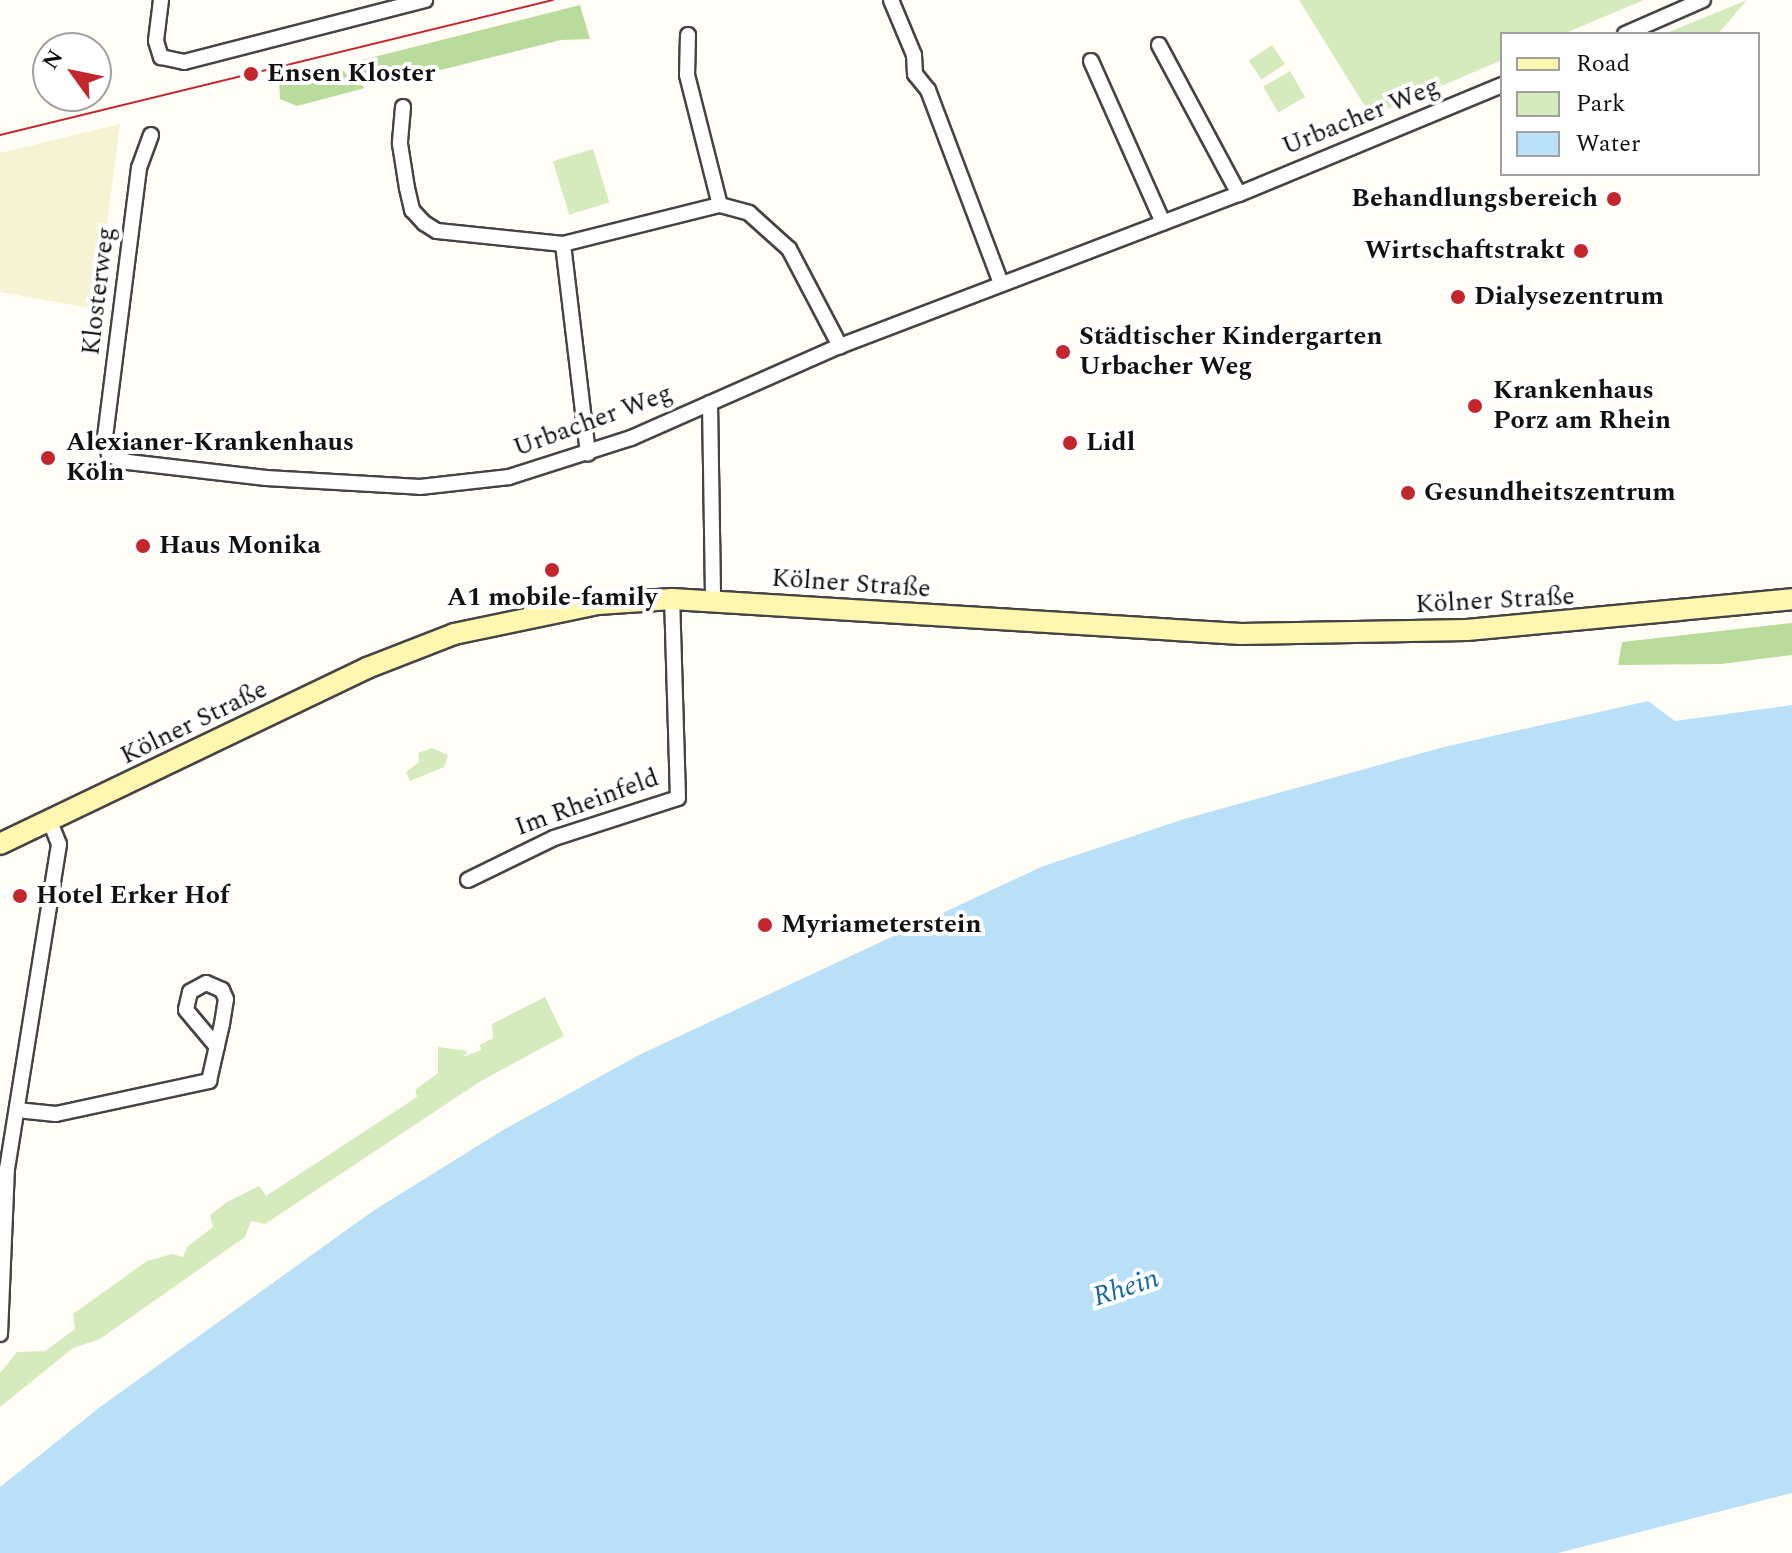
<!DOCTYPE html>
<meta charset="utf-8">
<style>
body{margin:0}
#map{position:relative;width:1792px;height:1553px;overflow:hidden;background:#fffdf5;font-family:Spectral,serif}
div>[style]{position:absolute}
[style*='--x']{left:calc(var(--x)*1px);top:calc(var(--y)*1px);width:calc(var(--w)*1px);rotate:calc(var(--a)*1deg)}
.farmland>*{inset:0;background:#f6f3d4}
.green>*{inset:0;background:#d5ebbd;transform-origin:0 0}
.forest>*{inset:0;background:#b9dc9c}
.water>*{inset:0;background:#b9e0f7}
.roads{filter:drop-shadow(2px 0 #444) drop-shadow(-2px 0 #444) drop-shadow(0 2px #444) drop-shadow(0 -2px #444)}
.street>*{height:14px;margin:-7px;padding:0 7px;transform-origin:7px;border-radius:7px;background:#fff}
.secondary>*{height:20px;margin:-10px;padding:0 10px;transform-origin:10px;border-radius:10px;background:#fff6b0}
.tram>*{height:2px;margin:-1px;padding:0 1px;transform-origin:1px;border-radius:1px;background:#c4262e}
.dots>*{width:22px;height:22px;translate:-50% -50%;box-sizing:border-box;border:4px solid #fff;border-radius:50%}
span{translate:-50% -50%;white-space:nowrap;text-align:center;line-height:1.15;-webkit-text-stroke:8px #fff;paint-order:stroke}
.poi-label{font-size:26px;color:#111;font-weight:700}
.left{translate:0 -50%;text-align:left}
.right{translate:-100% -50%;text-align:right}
.street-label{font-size:26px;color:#111}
.water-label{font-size:28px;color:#1768a6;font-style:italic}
.legend{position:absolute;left:1500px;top:32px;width:260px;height:144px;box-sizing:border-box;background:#fff;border:2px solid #a0a0a0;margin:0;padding:10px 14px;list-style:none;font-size:24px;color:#111}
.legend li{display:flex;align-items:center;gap:16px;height:40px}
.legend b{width:40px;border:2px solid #a0a0a0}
.north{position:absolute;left:32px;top:32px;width:80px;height:80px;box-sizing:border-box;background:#fff;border:2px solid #a0a0a0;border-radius:50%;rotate:303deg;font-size:22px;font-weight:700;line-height:32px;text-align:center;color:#111}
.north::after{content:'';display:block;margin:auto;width:28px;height:36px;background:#c4262e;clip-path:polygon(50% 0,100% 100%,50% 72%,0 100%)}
</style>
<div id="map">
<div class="farmland">
<div style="clip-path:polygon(120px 124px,96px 309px,0 292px,0 153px)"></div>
</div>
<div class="green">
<div style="clip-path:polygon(1299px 0,1644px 0,1563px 34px,1502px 34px,1502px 60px,1371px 116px)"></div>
<div style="clip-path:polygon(1747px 0,1718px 34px,1667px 34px,1669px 32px)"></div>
<div style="left:1272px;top:45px;width:23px;height:28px;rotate:56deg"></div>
<div style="left:1290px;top:71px;width:30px;height:31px;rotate:60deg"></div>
<div style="left:593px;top:149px;width:56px;height:42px;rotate:73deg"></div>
<div style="clip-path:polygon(432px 748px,448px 755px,444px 767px,410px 781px,406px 772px,419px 762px,418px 753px)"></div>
<div style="clip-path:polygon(545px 997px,564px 1036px,481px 1081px,265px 1224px,251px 1221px,245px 1237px,100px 1339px,73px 1348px,0 1407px,0 1373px,17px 1352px,45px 1351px,75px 1329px,73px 1314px,147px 1261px,172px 1254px,183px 1257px,187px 1247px,213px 1227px,210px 1215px,227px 1202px,259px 1186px,266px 1196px,417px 1097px,415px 1090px,438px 1073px,438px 1047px,468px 1051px,463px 1057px,481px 1050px,480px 1045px,493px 1038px,492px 1024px)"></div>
</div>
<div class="forest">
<div style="clip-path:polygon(580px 5px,590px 39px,561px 40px,380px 85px,350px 63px)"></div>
<div style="clip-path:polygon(337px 66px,365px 88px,297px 106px,280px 99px,279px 79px)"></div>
<div style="clip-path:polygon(1792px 623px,1792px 655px,1721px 664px,1618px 665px,1622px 642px)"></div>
</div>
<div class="water">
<div style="clip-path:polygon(1648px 701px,1675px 721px,1792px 705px,1792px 1493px,1558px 1553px,0 1553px,0 1487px,100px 1407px,373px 1211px,503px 1130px,639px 1055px,1041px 867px,1184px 819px,1444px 747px)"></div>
</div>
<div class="roads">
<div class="street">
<div style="--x:161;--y:0;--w:41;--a:97"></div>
<div style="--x:156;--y:41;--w:17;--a:73"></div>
<div style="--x:161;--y:57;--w:24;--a:12"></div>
<div style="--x:184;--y:62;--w:249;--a:-14.4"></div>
<div style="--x:891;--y:0;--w:60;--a:67.3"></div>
<div style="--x:914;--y:55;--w:19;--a:87"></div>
<div style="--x:915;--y:74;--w:21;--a:51"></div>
<div style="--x:928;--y:90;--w:206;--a:69.3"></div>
<div style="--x:1625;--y:34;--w:85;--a:-23.6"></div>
<div style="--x:688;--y:35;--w:40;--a:91.4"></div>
<div style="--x:687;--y:75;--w:134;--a:75.8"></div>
<div style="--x:1159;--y:45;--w:169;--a:61.8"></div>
<div style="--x:1091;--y:61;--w:177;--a:66"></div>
<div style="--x:403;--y:107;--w:37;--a:95"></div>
<div style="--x:400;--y:144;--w:45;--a:81"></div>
<div style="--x:407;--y:188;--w:23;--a:77"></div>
<div style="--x:412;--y:210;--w:18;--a:47"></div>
<div style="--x:424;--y:223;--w:15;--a:32"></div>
<div style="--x:437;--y:231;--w:127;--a:5.9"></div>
<div style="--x:563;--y:244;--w:211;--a:83.2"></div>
<div style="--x:151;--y:135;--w:35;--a:110"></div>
<div style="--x:139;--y:168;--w:270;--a:97.2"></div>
<div style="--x:105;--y:436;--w:19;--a:78"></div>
<div style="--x:109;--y:455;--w:20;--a:20"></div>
<div style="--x:128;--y:462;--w:139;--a:6.6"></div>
<div style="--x:266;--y:478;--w:154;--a:3.3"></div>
<div style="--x:420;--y:487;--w:90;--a:-6.4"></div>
<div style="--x:509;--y:477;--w:128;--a:-17.7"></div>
<div style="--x:631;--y:438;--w:228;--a:-23.8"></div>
<div style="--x:840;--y:346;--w:427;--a:-20.9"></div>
<div style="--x:1239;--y:194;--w:285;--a:-22.5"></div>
<div style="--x:563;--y:244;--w:162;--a:-14"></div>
<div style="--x:720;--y:205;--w:30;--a:15"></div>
<div style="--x:749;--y:213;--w:54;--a:42"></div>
<div style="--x:789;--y:249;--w:110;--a:62.3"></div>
<div style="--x:710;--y:403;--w:198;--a:89.1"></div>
<div style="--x:468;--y:880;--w:96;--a:-26"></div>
<div style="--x:554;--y:838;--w:130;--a:-17.9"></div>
<div style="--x:678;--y:798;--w:199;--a:-91.7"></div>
<div style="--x:17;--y:1110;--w:39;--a:6"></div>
<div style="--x:56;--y:1114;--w:157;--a:-12.2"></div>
<div style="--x:209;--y:1081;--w:58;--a:-77.2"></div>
<div style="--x:222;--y:1024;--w:25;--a:-81"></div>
<div style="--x:226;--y:999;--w:10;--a:-114"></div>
<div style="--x:222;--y:990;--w:17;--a:-156"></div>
<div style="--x:206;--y:983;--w:18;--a:151"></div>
<div style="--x:190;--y:992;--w:18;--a:103"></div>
<div style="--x:186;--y:1010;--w:48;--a:50"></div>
<div style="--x:0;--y:1334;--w:165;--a:-87.6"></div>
<div style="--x:7;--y:1169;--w:329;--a:-80.9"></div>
<div style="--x:59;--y:844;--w:24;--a:-112"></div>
</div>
<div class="secondary">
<div style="--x:0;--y:844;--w:407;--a:-25.6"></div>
<div style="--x:367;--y:668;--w:93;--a:-21.3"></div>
<div style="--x:454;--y:634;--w:147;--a:-11.8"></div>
<div style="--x:598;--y:604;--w:74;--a:-3.9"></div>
<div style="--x:672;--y:599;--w:570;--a:3.52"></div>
<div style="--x:1241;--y:634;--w:226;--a:-1"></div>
<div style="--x:1467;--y:630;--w:326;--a:-5.4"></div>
</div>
</div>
<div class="tram">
<div style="--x:0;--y:135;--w:569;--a:-13.72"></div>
</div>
<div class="dots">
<div style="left:251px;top:74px;background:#c4262e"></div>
<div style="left:1614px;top:199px;background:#c4262e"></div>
<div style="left:1581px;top:251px;background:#c4262e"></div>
<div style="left:1458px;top:297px;background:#c4262e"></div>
<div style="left:1063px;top:352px;background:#c4262e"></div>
<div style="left:1475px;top:406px;background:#c4262e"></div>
<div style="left:1070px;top:443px;background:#c4262e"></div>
<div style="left:48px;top:458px;background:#c4262e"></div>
<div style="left:1408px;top:493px;background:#c4262e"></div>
<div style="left:143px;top:546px;background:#c4262e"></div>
<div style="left:552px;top:570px;background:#c4262e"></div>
<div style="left:20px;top:896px;background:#c4262e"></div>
<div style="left:765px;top:925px;background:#c4262e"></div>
</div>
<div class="poi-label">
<span class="left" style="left:267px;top:74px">Ensen Kloster</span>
<span class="right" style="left:1598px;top:199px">Behandlungsbereich</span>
<span class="right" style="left:1565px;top:251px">Wirtschaftstrakt</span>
<span class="left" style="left:1474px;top:297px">Dialysezentrum</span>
<span class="left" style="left:1079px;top:352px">Städtischer Kindergarten<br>Urbacher Weg</span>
<span class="left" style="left:1493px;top:406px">Krankenhaus<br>Porz am Rhein</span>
<span class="left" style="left:66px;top:458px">Alexianer-Krankenhaus<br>Köln</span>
<span class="left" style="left:1086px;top:443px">Lidl</span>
<span class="left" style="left:1424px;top:493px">Gesundheitszentrum</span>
<span class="left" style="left:159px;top:546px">Haus Monika</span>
<span style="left:552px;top:598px">A1 mobile-family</span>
<span class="left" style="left:36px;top:896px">Hotel Erker Hof</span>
<span class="left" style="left:781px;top:925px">Myriameterstein</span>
</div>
<div class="street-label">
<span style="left:1361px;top:117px;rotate:-22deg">Urbacher Weg</span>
<span style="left:99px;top:291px;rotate:-83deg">Klosterweg</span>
<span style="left:593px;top:421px;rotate:-20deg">Urbacher Weg</span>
<span style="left:851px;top:584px;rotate:4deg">Kölner Straße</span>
<span style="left:1495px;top:601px;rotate:-3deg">Kölner Straße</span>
<span style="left:194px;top:723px;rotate:-26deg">Kölner Straße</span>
<span style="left:587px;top:803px;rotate:-20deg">Im Rheinfeld</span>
</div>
<div class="water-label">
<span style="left:1126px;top:1288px;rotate:-18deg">Rhein</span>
</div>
<ul class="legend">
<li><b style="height:10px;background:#fff6b0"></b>Road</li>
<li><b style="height:22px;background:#d5ebbd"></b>Park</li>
<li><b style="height:22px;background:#b9e0f7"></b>Water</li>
</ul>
<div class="north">N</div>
</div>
